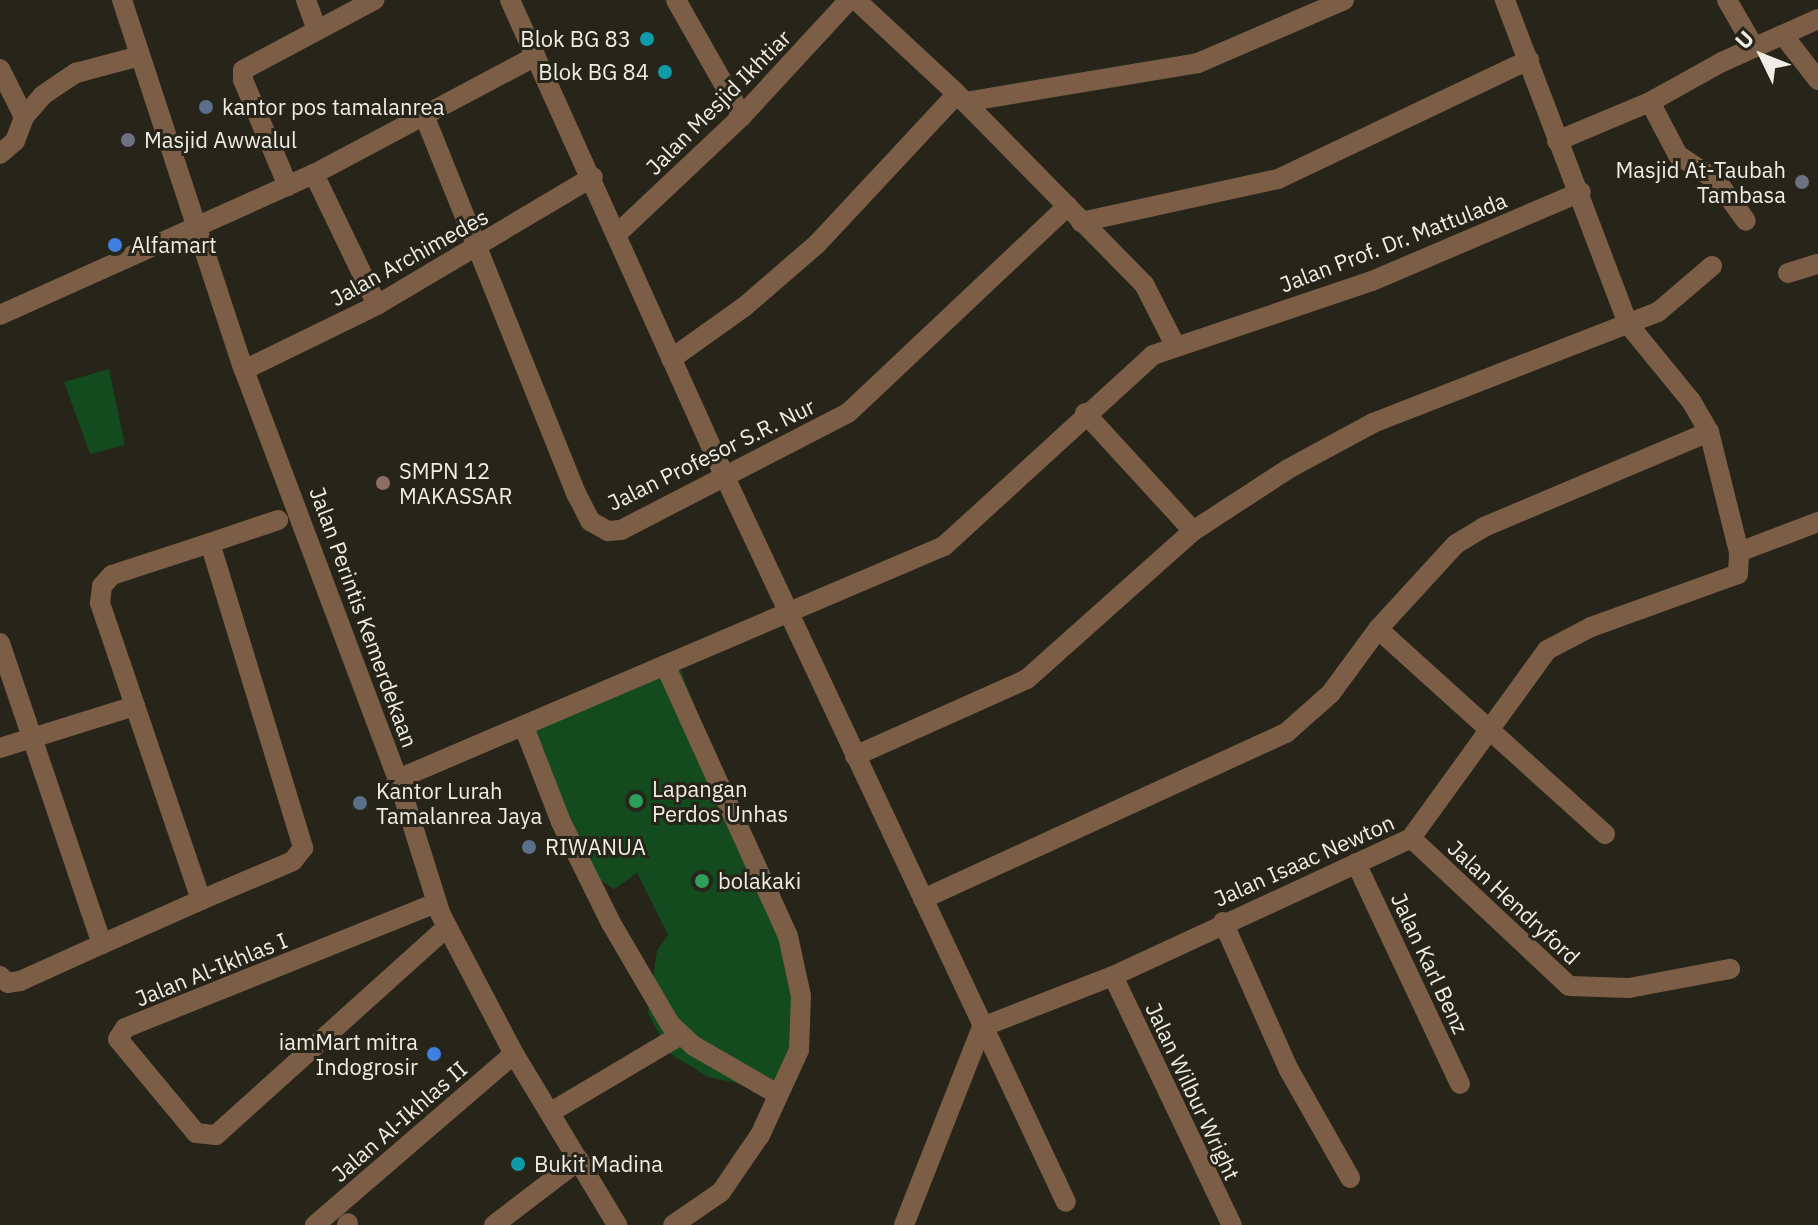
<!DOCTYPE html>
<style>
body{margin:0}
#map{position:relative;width:1818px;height:1225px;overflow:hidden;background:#272419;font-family:"IBM Plex Sans",sans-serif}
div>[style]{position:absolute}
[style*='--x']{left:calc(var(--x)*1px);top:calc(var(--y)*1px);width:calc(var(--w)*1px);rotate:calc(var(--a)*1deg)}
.green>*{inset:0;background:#134b1f}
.minor>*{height:20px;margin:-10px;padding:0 10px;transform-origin:10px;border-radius:10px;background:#7c5d46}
.dots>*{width:22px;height:22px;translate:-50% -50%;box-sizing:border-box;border:4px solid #272419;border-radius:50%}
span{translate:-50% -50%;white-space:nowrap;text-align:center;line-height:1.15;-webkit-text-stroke:6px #272419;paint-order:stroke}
.poi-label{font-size:22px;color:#efede6}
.right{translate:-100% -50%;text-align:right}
.left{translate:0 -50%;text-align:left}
.street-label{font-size:22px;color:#efede6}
.north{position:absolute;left:1722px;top:16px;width:80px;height:80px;-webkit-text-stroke:6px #272419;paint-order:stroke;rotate:313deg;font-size:22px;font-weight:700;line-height:32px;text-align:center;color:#efede6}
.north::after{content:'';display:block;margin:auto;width:28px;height:36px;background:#efede6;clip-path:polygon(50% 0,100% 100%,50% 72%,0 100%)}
</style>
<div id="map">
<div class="green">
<div style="clip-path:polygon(109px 369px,125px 445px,90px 454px,64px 382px)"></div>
<div style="clip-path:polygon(680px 668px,745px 839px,810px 988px,806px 1044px,785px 1093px,708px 1077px,669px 1053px,648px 1013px,657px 951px,668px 935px,637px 873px,614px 889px,589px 873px,524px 736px)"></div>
</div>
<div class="minor">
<div style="--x:122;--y:0;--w:390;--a:71.8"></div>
<div style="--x:244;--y:370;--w:437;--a:69.4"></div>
<div style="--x:398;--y:779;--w:143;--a:72.5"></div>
<div style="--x:441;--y:915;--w:157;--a:62.3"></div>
<div style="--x:514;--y:1054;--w:200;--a:58.9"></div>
<div style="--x:306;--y:0;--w:30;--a:70"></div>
<div style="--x:510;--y:0;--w:521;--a:65.75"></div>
<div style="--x:724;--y:475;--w:803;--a:64.81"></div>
<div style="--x:676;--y:0;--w:133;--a:60.4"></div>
<div style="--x:856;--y:0;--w:138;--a:42.9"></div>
<div style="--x:957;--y:94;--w:267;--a:45.5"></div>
<div style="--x:1144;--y:284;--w:68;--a:63.1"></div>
<div style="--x:1727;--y:0;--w:54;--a:60.1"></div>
<div style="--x:1783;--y:35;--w:57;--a:52.1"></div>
<div style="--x:0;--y:69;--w:54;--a:63.4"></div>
<div style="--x:24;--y:117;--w:29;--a:-49"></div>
<div style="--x:43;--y:95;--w:40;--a:-34"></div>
<div style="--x:76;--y:73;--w:66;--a:-14.9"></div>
<div style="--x:965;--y:102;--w:236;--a:-9.5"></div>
<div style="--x:1198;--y:63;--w:159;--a:-23.3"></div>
<div style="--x:1650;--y:102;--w:60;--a:62.2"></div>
<div style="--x:1678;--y:155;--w:47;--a:33.7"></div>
<div style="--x:1717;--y:181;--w:49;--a:54.1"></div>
<div style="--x:424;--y:115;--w:410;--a:68.1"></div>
<div style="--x:577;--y:495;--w:29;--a:63"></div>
<div style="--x:590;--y:521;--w:21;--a:29"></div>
<div style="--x:608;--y:531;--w:13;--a:-4"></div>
<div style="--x:621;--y:530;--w:255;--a:-27.3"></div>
<div style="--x:848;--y:413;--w:302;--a:-43.3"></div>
<div style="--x:1557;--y:141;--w:101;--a:-22.8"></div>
<div style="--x:1650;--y:102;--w:82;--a:-29.1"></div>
<div style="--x:1722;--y:62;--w:105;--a:-24.1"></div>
<div style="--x:0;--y:154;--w:20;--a:-41"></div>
<div style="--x:15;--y:141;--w:26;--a:-69"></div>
<div style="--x:314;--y:174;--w:145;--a:64.3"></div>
<div style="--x:288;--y:186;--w:115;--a:-113"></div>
<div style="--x:243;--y:80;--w:10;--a:-90"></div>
<div style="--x:243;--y:70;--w:149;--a:-28.1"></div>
<div style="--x:1081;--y:222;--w:202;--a:-12.3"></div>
<div style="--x:1278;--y:179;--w:278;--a:-25.4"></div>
<div style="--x:617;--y:234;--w:172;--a:-43.3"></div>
<div style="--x:742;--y:116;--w:158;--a:-47.3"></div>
<div style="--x:1788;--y:273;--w:31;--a:-17"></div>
<div style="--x:0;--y:315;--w:344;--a:-24.2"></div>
<div style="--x:314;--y:174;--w:251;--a:-28"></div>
<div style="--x:671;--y:359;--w:90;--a:-35.5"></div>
<div style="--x:744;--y:307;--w:96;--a:-40.8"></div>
<div style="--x:817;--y:244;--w:205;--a:-47"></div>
<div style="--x:244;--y:370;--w:148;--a:-26"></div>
<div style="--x:377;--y:305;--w:251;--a:-30.7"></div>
<div style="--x:1085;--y:413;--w:160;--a:47.5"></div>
<div style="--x:210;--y:543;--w:72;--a:-18.7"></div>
<div style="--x:1739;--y:552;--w:85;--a:-20.8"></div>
<div style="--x:1378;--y:629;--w:306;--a:42.1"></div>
<div style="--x:0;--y:643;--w:318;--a:71.3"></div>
<div style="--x:102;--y:944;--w:90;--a:155.7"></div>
<div style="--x:20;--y:981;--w:12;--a:171"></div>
<div style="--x:8;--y:983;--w:11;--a:-139"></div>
<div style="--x:665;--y:665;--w:298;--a:65.6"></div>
<div style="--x:788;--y:936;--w:61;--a:77.8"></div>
<div style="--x:801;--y:996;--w:54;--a:92.1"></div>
<div style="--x:799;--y:1050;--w:94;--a:114.6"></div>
<div style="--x:760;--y:1135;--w:69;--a:124.4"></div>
<div style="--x:721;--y:1192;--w:58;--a:145.5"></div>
<div style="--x:135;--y:706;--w:109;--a:-108.8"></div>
<div style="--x:100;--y:603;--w:17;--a:-83"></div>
<div style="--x:102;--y:586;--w:15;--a:-48"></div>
<div style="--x:112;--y:575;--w:103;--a:-18.1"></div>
<div style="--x:210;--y:543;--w:319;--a:73"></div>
<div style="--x:303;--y:848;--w:16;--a:128"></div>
<div style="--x:293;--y:861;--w:100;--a:157"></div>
<div style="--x:524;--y:727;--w:102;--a:68.7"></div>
<div style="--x:561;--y:822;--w:113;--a:63.7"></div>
<div style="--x:611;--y:923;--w:117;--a:59.7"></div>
<div style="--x:670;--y:1024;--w:33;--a:43"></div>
<div style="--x:694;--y:1046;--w:96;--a:30"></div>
<div style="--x:0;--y:748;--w:141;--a:-17.3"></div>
<div style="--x:135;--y:706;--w:205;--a:71.2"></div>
<div style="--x:201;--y:900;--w:108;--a:156"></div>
<div style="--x:855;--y:756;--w:188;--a:-24.1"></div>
<div style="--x:1027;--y:679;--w:222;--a:-41.7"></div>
<div style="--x:1193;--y:531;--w:113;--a:-33.1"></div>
<div style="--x:1288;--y:469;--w:97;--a:-28.4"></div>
<div style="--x:1373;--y:423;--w:306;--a:-21.3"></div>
<div style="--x:1658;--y:312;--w:71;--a:-40.4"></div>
<div style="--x:398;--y:779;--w:594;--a:-23.11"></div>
<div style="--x:944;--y:546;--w:283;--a:-42.4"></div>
<div style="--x:1153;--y:355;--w:231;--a:-18.7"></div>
<div style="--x:1372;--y:281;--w:227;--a:-23.1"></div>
<div style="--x:1411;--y:838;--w:216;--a:43.1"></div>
<div style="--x:1569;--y:986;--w:60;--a:1.9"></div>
<div style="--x:1629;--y:988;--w:103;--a:-10.7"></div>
<div style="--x:1356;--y:863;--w:244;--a:64.8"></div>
<div style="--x:923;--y:899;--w:399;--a:-24.6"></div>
<div style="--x:1286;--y:733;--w:60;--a:-41.6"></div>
<div style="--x:1331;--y:693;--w:79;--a:-53.7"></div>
<div style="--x:1378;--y:629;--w:115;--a:-47.5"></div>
<div style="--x:1456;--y:544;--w:33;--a:-31"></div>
<div style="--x:1484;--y:527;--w:244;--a:-22.9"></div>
<div style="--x:436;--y:903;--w:335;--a:158.1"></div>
<div style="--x:125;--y:1028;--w:13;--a:122"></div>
<div style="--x:118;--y:1039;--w:122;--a:50.3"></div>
<div style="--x:196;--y:1133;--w:20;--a:6"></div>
<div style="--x:216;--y:1135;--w:311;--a:-42"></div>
<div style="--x:1223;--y:922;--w:162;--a:66"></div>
<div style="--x:1289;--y:1070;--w:124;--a:60.5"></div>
<div style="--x:1113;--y:976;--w:276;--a:64.5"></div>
<div style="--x:982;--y:1027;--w:141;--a:-21.3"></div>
<div style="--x:1113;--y:976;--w:328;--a:-24.8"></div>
<div style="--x:1411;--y:838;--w:232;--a:-54.1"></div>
<div style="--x:1547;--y:650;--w:50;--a:-27.6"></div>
<div style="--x:1591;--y:627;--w:156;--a:-19.8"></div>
<div style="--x:1738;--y:574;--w:22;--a:-87"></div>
<div style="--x:1739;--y:552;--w:124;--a:-104"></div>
<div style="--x:1709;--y:432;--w:36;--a:-120"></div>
<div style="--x:1691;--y:401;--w:99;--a:-129.3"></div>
<div style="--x:1628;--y:324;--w:347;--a:-110.8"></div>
<div style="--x:551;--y:1112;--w:149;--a:-30.7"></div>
<div style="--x:315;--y:1225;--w:262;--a:-40.7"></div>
<div style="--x:347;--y:1225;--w:2;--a:-63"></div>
<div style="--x:494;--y:1225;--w:107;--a:-37.4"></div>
<div style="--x:904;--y:1225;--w:213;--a:-68.5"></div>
</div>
<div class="dots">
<div style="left:647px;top:39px;background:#0f9aa8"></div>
<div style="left:665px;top:72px;background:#0f9aa8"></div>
<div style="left:206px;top:107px;background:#5c6f8a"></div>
<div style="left:128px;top:140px;background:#6b7280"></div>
<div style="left:1802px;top:182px;background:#6b7280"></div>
<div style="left:115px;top:245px;background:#3f7fe0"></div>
<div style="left:383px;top:483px;background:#8d6e63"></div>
<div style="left:636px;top:801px;background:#2e9e5b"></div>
<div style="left:360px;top:803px;background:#5c6f8a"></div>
<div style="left:529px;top:847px;background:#5c6f8a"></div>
<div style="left:702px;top:881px;background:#2e9e5b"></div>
<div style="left:434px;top:1054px;background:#3f7fe0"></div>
<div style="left:518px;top:1164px;background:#0f9aa8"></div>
</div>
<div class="poi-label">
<span class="right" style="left:631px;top:39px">Blok BG 83</span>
<span class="right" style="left:649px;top:72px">Blok BG 84</span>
<span class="left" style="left:222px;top:107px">kantor pos tamalanrea</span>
<span class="left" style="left:144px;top:140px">Masjid Awwalul</span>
<span class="right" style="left:1786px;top:182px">Masjid At-Taubah<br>Tambasa</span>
<span class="left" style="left:131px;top:245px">Alfamart</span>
<span class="left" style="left:399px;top:483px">SMPN 12<br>MAKASSAR</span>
<span class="left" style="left:652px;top:801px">Lapangan<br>Perdos Unhas</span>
<span class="left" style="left:376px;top:803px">Kantor Lurah<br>Tamalanrea Jaya</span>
<span class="left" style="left:545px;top:847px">RIWANUA</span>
<span class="left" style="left:718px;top:881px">bolakaki</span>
<span class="right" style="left:418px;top:1054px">iamMart mitra<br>Indogrosir</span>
<span class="left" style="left:534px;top:1164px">Bukit Madina</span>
</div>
<div class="street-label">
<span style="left:718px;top:102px;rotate:-45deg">Jalan Mesjid Ikhtiar</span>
<span style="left:1393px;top:242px;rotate:-21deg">Jalan Prof. Dr. Mattulada</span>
<span style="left:409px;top:257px;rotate:-29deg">Jalan Archimedes</span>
<span style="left:711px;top:454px;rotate:-26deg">Jalan Profesor S.R. Nur</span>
<span style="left:364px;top:617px;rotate:70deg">Jalan Perintis Kemerdekaan</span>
<span style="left:1304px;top:860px;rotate:-24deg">Jalan Isaac Newton</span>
<span style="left:1514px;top:902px;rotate:43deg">Jalan Hendryford</span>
<span style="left:1430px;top:963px;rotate:65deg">Jalan Karl Benz</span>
<span style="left:211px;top:969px;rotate:-22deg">Jalan Al-Ikhlas I</span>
<span style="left:1193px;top:1091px;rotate:65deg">Jalan Wilbur Wright</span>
<span style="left:399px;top:1121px;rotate:-41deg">Jalan Al-Ikhlas II</span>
</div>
<div class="north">U</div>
</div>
